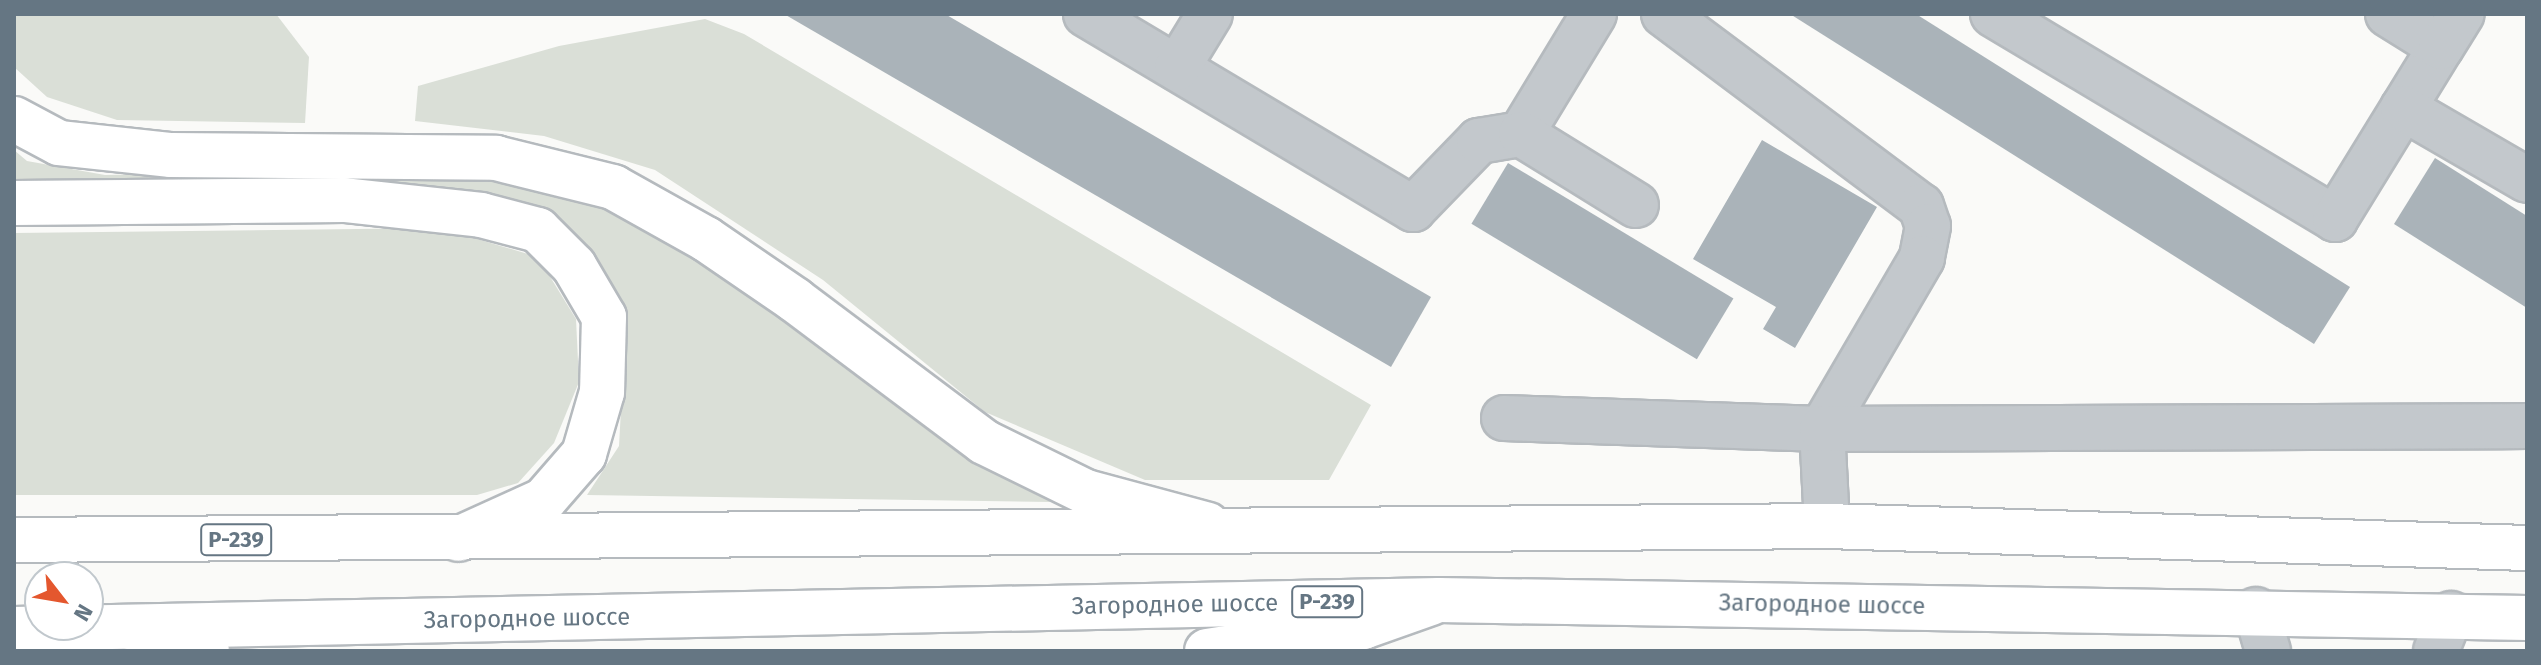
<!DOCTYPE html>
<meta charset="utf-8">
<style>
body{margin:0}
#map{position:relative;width:2541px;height:665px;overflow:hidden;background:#fafaf8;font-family:"Fira Sans",sans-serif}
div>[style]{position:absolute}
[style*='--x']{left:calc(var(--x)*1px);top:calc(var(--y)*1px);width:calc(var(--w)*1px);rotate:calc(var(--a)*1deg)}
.green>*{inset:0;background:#dadfd7}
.building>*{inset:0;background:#aab3b9;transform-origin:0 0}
.roads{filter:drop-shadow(2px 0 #b5babe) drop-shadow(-2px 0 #b5babe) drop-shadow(0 2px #b5babe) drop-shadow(0 -2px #b5babe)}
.minor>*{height:44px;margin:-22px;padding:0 22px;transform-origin:22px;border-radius:22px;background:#c3c8cc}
.major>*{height:44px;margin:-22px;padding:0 22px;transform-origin:22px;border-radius:22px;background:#fff}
.highway>*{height:44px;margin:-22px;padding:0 22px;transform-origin:22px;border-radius:22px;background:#fff}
span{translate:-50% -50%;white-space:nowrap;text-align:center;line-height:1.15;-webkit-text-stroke:8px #fff;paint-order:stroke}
.shield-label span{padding:2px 6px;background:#fff;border:2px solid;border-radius:6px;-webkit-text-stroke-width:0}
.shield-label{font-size:22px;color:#657683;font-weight:700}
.street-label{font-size:24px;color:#657683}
.frame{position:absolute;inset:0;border:16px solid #657683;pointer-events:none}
.north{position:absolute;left:24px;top:561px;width:80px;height:80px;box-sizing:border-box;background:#fff;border:2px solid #c1c8cd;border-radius:50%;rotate:121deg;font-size:22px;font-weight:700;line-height:32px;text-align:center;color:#657683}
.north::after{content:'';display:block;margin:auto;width:28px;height:36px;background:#e4572e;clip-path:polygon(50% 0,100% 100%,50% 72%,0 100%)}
</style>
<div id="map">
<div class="green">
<div style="clip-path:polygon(14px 14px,276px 14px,309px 57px,305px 123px,117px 120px,47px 97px,14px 67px)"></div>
<div style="clip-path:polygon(705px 19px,744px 34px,1371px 405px,1329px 480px,1145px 480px,985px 412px,823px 280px,655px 170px,544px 136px,415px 121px,418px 86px,559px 46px)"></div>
<div style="clip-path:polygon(14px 150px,27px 161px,105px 175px,427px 169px,536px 180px,636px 218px,766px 298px,948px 439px,1051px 502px,587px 495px,619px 446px,626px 318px,596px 256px,547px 212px,14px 184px)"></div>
<div style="clip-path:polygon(440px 228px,538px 257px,576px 319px,579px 382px,554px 443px,518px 483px,477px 495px,14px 495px,14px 233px)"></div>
</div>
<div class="building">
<div style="clip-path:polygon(784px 14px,945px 14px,1431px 297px,1391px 367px)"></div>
<div style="clip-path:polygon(1790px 14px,1916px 14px,2350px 287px,2314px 344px)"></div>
<div style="clip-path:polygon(1762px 140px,1877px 207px,1795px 348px,1763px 329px,1776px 307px,1693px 259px)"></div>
<div style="clip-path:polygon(2435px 158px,2527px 216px,2527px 308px,2394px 224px)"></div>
<div style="left:1508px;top:163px;width:263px;height:71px;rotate:31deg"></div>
</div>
<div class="roads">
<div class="minor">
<div style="--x:1086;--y:14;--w:381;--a:30.8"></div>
<div style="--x:1413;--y:209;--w:95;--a:-45.9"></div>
<div style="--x:1479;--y:141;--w:43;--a:-9.5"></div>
<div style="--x:1594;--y:14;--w:140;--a:121.3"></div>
<div style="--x:1521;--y:134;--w:135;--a:31.7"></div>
<div style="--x:1664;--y:14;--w:321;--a:36.8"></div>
<div style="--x:1921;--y:206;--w:21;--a:71"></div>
<div style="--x:1928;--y:226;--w:33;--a:101"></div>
<div style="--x:1922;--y:258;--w:198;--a:120.3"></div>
<div style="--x:1822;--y:429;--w:97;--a:87"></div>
<div style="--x:1993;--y:14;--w:399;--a:30.9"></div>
<div style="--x:2335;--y:219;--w:202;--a:-58.4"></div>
<div style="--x:2388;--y:14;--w:62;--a:31.9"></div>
<div style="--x:2441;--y:47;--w:39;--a:-58"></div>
<div style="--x:1177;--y:68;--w:63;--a:-58.6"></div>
<div style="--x:2403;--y:108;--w:143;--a:30.1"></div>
<div style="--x:1504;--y:418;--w:318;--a:2"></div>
<div style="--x:1822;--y:429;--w:705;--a:-0.24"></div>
<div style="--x:2256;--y:610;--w:43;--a:73.7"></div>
<div style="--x:2436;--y:651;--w:40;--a:-68"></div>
</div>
<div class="major">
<div style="--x:14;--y:119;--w:51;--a:28.1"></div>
<div style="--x:59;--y:143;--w:113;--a:6.1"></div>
<div style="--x:171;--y:155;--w:325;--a:0.5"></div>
<div style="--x:496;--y:158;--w:121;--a:13.9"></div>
<div style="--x:613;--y:187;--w:107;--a:29.2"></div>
<div style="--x:706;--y:239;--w:108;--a:34.4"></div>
<div style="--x:795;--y:300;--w:236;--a:36.9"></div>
<div style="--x:984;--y:442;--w:114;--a:26.1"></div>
<div style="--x:1086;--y:492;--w:126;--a:15.1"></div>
<div style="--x:14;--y:203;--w:330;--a:-0.5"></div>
<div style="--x:344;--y:200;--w:138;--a:6.2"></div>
<div style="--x:481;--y:215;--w:59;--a:14.7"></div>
<div style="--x:538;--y:230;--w:51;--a:45"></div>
<div style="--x:574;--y:266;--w:59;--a:59.5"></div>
<div style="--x:604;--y:317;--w:75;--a:91.5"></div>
<div style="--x:602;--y:392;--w:65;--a:106.2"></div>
<div style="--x:584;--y:454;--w:61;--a:131"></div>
<div style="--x:544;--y:500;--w:94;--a:155.6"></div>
<div style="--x:137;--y:630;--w:73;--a:16.7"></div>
<div style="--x:1207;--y:651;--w:158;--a:-8.7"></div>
<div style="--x:1363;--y:627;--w:72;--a:-19.4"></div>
</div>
<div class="highway">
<div style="--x:14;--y:540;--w:1813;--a:-0.44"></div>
<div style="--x:1827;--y:526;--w:700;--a:1.8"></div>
<div style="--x:14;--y:629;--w:1425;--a:-1.17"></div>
<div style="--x:1439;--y:600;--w:1088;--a:0.95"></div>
</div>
</div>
<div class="shield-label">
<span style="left:236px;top:540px">Р-239</span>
<span style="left:1327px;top:602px">Р-239</span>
</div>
<div class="street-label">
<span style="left:1175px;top:605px;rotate:-1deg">Загородное шоссе</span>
<span style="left:1822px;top:605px;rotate:1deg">Загородное шоссе</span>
<span style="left:527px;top:619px;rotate:-1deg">Загородное шоссе</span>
</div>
<div class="frame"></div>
<div class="north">N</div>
</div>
